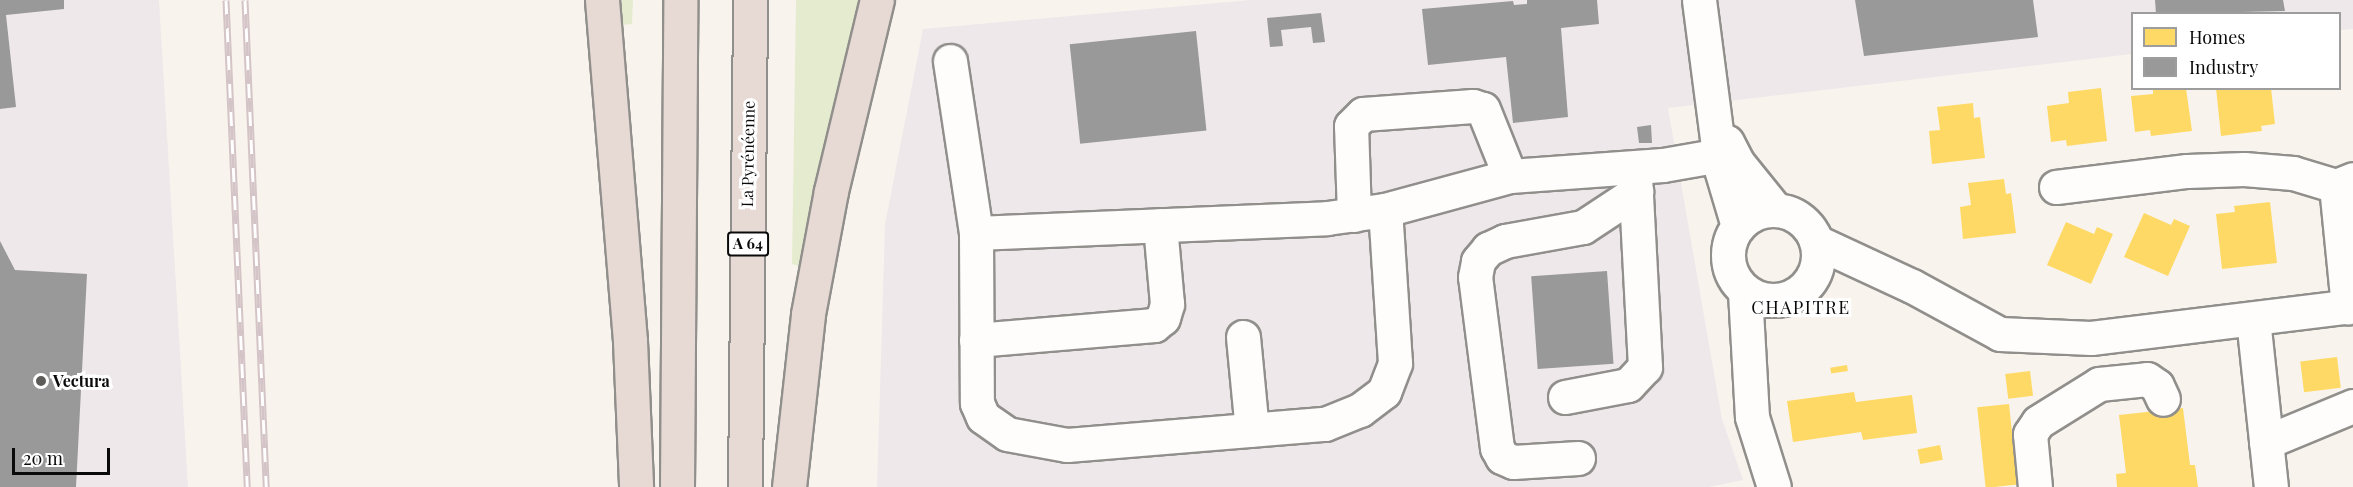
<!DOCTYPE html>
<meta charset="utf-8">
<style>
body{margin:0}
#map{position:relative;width:2353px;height:487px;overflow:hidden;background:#f8f4ed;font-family:"Playfair Display",serif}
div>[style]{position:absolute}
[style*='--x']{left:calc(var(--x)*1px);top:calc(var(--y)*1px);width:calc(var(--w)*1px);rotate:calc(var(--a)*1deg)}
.industrial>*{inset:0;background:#eee8eb}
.green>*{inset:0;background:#e5ebce}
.homes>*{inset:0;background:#ffd966;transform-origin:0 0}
.industry>*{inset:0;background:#999;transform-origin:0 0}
.roads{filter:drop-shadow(2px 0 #918f8c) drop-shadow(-2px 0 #918f8c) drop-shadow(0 2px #918f8c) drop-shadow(0 -2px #918f8c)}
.minor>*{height:33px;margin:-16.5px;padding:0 16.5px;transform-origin:16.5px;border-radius:16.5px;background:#fefdfc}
.minor>.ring{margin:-16.5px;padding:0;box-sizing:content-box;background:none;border:33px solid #fefdfc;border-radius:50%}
.highway>*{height:33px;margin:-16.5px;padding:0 16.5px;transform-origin:16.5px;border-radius:16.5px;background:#e7dad4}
.rail>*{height:7px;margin-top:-3.5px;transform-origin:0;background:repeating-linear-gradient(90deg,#fff 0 14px,#d4c4c7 0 28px);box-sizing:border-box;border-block:2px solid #d4c4c7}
.dots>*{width:16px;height:16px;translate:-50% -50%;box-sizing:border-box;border:3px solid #fff;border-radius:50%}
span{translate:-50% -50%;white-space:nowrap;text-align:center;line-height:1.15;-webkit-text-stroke:6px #fff;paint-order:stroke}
.shield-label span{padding:2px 4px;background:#fff;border:2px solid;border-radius:4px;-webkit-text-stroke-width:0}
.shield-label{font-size:15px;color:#0a0a0a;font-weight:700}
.street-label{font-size:16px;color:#0a0a0a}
.poi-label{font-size:16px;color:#0a0a0a;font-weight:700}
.left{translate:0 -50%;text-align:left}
.neighbourhood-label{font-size:18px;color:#0a0a0a;letter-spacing:1.5px}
.legend{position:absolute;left:2131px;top:12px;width:210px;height:78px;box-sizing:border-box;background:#fff;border:2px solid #9d9d9d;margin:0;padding:8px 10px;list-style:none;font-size:18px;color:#0a0a0a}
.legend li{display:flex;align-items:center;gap:12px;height:30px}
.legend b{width:30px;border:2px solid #9d9d9d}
.scale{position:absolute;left:12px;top:448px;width:98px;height:27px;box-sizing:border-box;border:3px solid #0a0a0a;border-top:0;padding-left:8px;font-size:18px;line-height:21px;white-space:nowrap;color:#0a0a0a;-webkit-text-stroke:4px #fff;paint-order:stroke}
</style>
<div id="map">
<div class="industrial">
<div style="clip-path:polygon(0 0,159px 0,188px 487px,0 487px)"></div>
<div style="clip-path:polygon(1251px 0,2353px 0,2353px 29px,2340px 30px,2340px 14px,2132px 14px,2132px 54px,1668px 108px,1722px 419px,1743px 480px,1709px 487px,877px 487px,885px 224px,923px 29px)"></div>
</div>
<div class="green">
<div style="clip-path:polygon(619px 0,633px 0,632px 24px,621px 25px)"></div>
<div style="clip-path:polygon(796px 0,863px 0,799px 266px,792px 264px)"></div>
</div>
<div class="homes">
<div style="clip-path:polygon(2101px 88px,2107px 141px,2067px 146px,2066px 140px,2051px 142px,2047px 106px,2069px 103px,2068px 92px)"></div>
<div style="clip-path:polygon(2153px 88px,2186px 88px,2192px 131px,2151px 136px,2150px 130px,2135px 132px,2131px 96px,2153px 94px)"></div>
<div style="clip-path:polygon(2216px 88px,2271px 88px,2275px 124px,2261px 126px,2262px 131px,2221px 136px)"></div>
<div style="clip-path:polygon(1973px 103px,1974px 118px,1980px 117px,1985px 158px,1932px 164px,1929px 131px,1940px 130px,1937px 107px)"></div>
<div style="clip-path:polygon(2004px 179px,2006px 194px,2011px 193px,2016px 233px,1963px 239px,1960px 207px,1971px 205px,1968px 183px)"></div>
<div style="clip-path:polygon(2270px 202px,2277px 263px,2222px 269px,2216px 214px,2235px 212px,2234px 206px)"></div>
<div style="clip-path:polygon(2144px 213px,2171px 225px,2174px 219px,2190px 226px,2168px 276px,2124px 257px)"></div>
<div style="clip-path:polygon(2066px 222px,2094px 234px,2097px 227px,2113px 234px,2091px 284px,2047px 265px)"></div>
<div style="left:2337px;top:357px;width:31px;height:37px;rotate:83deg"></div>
<div style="left:1847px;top:365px;width:6px;height:17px;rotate:81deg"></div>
<div style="left:2030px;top:371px;width:25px;height:25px;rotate:83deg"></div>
<div style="clip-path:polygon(1854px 392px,1856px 402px,1912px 395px,1917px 433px,1863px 440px,1861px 432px,1793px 442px,1787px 401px)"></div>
<div style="left:2009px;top:404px;width:81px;height:32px;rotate:84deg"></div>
<div style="clip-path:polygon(2183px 408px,2190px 465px,2195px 465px,2198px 487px,2117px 487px,2116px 474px,2126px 473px,2119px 415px)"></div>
<div style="left:1940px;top:445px;width:15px;height:23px;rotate:79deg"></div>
</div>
<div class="industry">
<div style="clip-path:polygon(0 0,64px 0,64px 9px,6px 15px,16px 107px,0 109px)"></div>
<div style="clip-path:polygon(1527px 0,1597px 0,1599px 24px,1561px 28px,1568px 117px,1513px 123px,1506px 57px,1428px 65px,1422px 9px,1513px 1px,1514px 5px,1527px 4px)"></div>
<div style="clip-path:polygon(1855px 0,2033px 0,2038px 37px,1864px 56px)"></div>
<div style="clip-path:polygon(2155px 0,2283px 0,2285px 11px,2156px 14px)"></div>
<div style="clip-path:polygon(1321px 13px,1325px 42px,1313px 43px,1311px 27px,1281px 30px,1283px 46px,1270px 47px,1267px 18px)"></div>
<div style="left:1196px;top:31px;width:100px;height:127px;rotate:84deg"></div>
<div style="clip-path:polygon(1651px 125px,1652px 143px,1639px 143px,1637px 127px)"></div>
<div style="clip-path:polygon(0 241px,15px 270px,87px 274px,76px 487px,0 487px)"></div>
<div style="left:1607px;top:271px;width:93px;height:76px;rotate:86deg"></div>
</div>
<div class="roads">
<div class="minor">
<div style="--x:1699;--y:0;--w:170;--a:82.6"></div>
<div style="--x:1721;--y:169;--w:59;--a:73.4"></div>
<div style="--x:950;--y:61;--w:174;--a:81.4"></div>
<div style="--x:976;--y:233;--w:351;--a:-2.4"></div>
<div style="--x:1327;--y:218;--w:59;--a:-7.9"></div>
<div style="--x:1385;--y:210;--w:130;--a:-15.2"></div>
<div style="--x:1510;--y:176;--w:153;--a:-4.1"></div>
<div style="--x:1663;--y:165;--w:58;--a:-10"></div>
<div style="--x:1727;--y:142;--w:22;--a:63"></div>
<div style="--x:1737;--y:162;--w:60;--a:51"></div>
<div style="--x:2336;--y:186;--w:122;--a:84.3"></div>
<div style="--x:2056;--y:187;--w:132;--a:-7"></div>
<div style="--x:2187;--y:171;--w:57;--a:-2"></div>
<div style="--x:2244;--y:169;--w:49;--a:4.7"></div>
<div style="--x:2293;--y:173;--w:45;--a:16.8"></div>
<div style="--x:2336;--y:186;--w:18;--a:-22"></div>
<div class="ring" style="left:1728px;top:210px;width:57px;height:57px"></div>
<div style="--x:1354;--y:215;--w:89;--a:-91.9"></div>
<div style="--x:1351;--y:126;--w:17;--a:-45"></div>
<div style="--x:1363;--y:114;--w:110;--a:-4.2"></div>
<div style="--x:1473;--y:106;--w:10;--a:17"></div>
<div style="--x:1483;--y:109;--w:72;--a:68.1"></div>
<div style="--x:976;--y:233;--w:170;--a:89.7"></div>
<div style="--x:977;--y:403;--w:15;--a:67"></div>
<div style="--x:983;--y:417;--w:29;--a:35"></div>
<div style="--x:1007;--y:434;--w:61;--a:10.4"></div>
<div style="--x:1067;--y:445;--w:259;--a:-4.7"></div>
<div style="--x:1325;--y:424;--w:38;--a:-22"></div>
<div style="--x:1360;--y:410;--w:30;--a:-37"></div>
<div style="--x:1384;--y:392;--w:31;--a:-69"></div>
<div style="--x:1395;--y:363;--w:153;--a:-93.7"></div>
<div style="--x:1817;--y:242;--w:105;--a:24.9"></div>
<div style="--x:1912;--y:286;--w:100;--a:28.6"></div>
<div style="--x:2000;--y:334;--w:91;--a:2.5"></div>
<div style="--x:2091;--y:338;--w:264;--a:-7"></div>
<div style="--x:1745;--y:292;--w:125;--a:86.8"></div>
<div style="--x:1752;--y:417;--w:73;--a:72.6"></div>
<div style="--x:2253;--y:319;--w:169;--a:83.9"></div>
<div style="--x:1243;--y:337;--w:93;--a:84.5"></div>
<div style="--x:976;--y:340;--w:179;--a:-4.8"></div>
<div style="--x:1154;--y:325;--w:11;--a:-38"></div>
<div style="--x:1163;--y:318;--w:15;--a:-74"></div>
<div style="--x:1167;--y:304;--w:79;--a:-95.1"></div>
<div style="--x:1565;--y:397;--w:64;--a:-10.8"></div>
<div style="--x:1628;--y:385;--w:25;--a:-47"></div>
<div style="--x:1645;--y:367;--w:192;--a:-93"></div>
<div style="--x:2266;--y:442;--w:94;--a:-22.5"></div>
<div style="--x:1578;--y:458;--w:65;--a:176.5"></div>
<div style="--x:1513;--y:462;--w:12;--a:-156"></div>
<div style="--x:1502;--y:457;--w:10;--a:-119"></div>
<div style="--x:1497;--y:448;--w:172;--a:-97.3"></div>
<div style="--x:1475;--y:277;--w:16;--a:-79"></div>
<div style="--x:1478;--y:261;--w:16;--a:-50"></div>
<div style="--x:1488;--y:249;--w:19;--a:-25"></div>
<div style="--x:1505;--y:241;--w:79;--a:-10.2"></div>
<div style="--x:1583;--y:227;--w:64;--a:-33.4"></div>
<div style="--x:2035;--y:487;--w:53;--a:-95.4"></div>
<div style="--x:2030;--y:434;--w:14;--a:-56"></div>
<div style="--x:2038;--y:422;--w:72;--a:-31.9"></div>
<div style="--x:2099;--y:384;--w:48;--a:-5.9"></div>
<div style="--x:2147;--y:379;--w:12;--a:35"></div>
<div style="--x:2157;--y:386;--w:14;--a:65"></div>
</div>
<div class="highway">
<div style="--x:602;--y:0;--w:342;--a:85.3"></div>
<div style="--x:630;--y:341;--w:146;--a:87.6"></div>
<div style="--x:677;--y:487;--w:487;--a:-89.6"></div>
<div style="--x:745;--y:487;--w:487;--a:-89.4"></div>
<div style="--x:789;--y:487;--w:174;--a:-83.7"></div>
<div style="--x:808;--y:314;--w:125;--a:-79.4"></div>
<div style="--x:831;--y:191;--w:196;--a:-76.5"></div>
</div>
</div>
<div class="rail">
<div style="--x:226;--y:0;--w:487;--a:87.5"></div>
<div style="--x:245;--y:0;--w:487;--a:87.5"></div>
</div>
<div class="dots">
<div style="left:41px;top:381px;background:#5d5c59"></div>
</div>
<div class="shield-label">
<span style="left:748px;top:244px">A 64</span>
</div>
<div class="street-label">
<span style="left:748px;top:154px;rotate:-89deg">La Pyrénéenne</span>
</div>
<div class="poi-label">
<span class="left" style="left:53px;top:381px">Vectura</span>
</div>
<div class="neighbourhood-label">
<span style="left:1801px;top:307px">CHAPITRE</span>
</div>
<ul class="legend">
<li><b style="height:16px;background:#ffd966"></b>Homes</li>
<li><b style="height:16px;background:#999"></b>Industry</li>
</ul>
<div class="scale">20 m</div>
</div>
